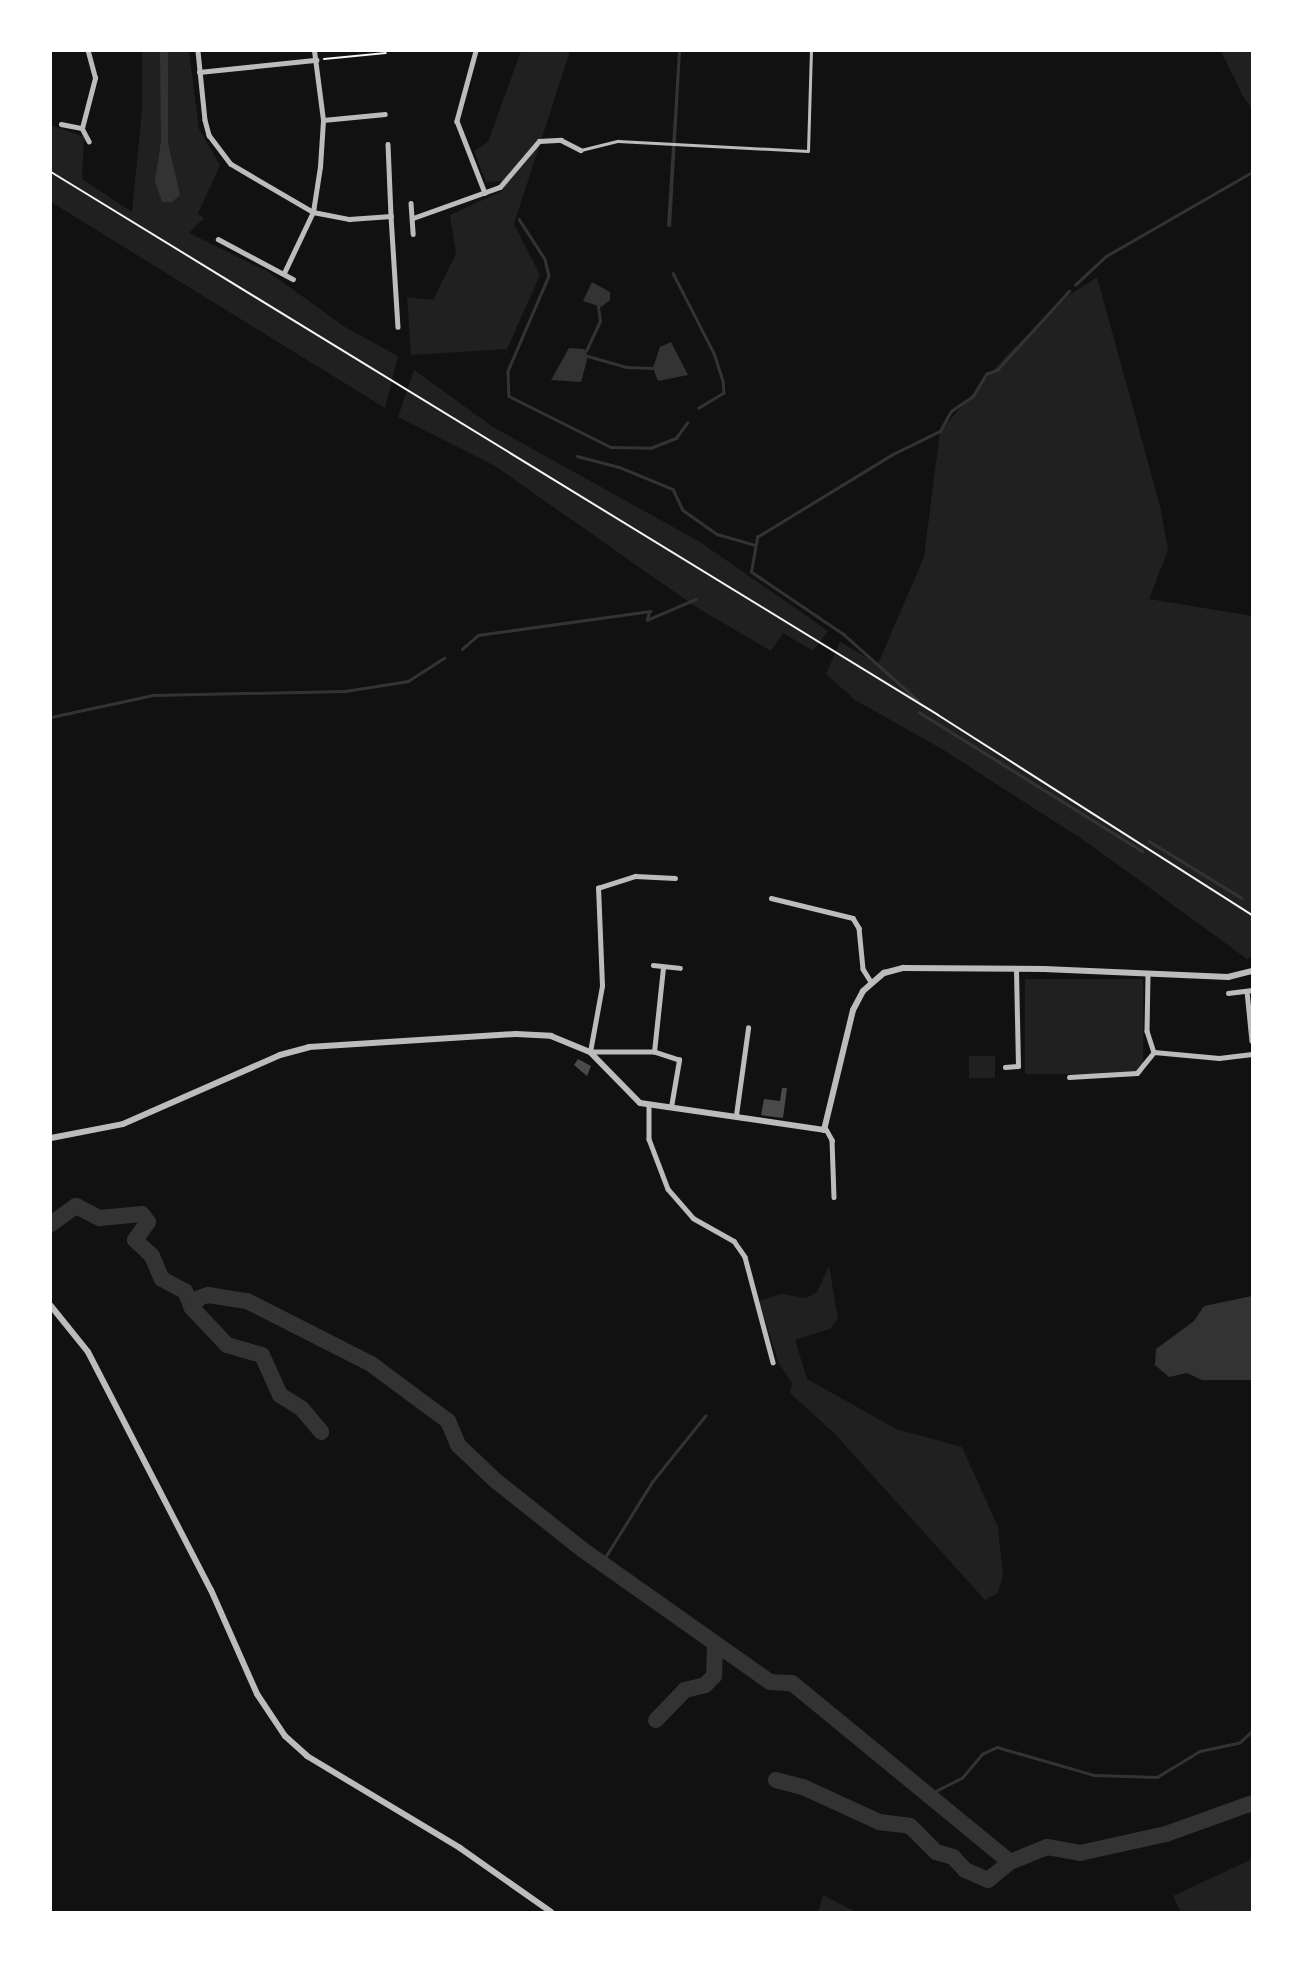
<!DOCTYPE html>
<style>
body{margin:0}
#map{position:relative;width:1303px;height:1963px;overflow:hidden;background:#111;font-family:Cabin,sans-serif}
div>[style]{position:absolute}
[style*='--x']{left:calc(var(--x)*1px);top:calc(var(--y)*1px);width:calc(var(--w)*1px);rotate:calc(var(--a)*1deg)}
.green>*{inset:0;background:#202020;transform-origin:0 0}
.water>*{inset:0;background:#333}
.stream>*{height:2.5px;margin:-1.25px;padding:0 1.25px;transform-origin:1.25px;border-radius:1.25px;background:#333}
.river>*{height:16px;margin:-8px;padding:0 8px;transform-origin:8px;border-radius:8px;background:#333}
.building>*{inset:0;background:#4a4a4a}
.path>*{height:2px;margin:-1px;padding:0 1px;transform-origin:1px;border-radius:1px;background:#f5f5f5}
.service>*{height:2.5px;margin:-1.25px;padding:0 1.25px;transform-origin:1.25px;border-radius:1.25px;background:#bcbcbc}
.minor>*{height:4.5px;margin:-2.25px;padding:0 2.25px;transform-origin:2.25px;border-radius:2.25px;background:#bcbcbc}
.tertiary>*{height:6px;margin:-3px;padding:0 3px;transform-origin:3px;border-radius:3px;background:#bcbcbc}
span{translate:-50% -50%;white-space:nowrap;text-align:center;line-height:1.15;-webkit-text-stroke:7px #fff;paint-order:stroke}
.frame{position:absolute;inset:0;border:52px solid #fff;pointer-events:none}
</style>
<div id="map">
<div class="green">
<div style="clip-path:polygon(142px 51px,189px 51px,199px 129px,220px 165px,198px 214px,204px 218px,189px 233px,267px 271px,345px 327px,398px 356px,385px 408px,51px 202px,51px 125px,84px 137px,82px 179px,132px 212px,142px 110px)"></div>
<div style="clip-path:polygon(521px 51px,570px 51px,514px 224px,540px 275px,507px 349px,411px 355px,407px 297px,433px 300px,456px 254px,450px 215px,504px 190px,503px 181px,486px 182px,474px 151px,488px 142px)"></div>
<div style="clip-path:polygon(1221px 51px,1252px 51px,1252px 109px,1243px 96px)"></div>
<div style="clip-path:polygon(1097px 277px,1160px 506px,1168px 550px,1149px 599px,1252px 616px,1252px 956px,1247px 959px,1088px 843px,942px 749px,855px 700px,826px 674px,840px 642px,878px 664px,924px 557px,940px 431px,1007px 355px,1068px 296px)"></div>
<div style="clip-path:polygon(414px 370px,493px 427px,700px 542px,828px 631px,813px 651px,783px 633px,771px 651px,696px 607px,495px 466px,398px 417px)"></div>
<div style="left:1025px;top:979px;width:118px;height:95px"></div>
<div style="left:969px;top:1056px;width:26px;height:22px"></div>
<div style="clip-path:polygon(829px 1266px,838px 1319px,830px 1329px,795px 1340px,807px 1379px,896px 1429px,962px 1447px,998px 1527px,1003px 1575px,998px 1593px,985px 1600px,836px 1435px,790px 1393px,792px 1383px,779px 1364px,759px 1301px,781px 1294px,806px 1298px,817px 1292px)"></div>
<div style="clip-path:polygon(1252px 1859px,1252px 1912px,1181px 1912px,1173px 1896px)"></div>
<div style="clip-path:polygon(823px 1895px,856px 1912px,818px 1912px)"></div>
</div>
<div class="water">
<div style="clip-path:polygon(160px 51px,168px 51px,168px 143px,180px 195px,172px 202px,162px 202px,155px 181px,161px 141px)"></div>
<div style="clip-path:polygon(678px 51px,681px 51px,671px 227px,667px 226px)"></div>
<div style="clip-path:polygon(592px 282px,610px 292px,610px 300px,601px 307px,583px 301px)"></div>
<div style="clip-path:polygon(671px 342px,688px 375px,658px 381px,653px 368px,660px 347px)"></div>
<div style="clip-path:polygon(569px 348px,584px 349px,588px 356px,581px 382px,551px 380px)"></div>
<div style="clip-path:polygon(1252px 1296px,1252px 1380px,1202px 1380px,1187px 1373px,1169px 1377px,1155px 1365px,1156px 1349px,1194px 1321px,1204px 1306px)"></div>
</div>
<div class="stream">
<div style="--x:519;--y:219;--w:48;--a:57"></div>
<div style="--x:545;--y:259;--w:17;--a:77"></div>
<div style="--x:549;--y:276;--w:103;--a:113.3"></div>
<div style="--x:508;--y:371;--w:25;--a:88"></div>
<div style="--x:509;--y:396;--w:114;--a:26.6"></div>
<div style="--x:611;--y:447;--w:39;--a:1"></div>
<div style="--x:650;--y:448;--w:28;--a:-21"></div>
<div style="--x:676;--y:438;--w:19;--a:-54"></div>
<div style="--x:673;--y:273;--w:90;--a:62.9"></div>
<div style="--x:714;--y:353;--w:28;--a:72"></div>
<div style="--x:723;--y:380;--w:13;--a:86"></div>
<div style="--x:724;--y:393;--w:29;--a:149"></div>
<div style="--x:1075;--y:285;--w:42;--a:-43.1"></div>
<div style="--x:1106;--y:256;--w:168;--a:-29.9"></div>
<div style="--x:586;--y:351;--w:33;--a:-65"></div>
<div style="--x:600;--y:321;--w:15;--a:-98"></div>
<div style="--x:588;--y:356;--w:40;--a:16"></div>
<div style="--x:626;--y:367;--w:27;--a:2"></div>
<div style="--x:577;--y:456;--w:43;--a:14.7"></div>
<div style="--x:619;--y:467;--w:58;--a:22.2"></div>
<div style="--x:673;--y:489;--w:23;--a:65"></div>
<div style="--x:683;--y:510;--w:42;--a:35.2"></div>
<div style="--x:717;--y:534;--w:40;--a:16"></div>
<div style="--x:462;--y:649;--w:21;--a:-41"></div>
<div style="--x:478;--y:635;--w:174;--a:-7.9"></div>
<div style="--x:650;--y:611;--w:9;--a:108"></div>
<div style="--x:647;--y:620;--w:53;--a:-23.2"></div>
<div style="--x:918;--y:701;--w:99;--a:-138.3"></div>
<div style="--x:844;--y:635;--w:112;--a:-145.9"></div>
<div style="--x:751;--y:572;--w:36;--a:-80"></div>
<div style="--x:757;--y:537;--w:159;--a:-31.4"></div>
<div style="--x:893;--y:454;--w:52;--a:-26.1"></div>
<div style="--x:940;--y:431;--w:23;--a:-61"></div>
<div style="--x:951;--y:411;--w:27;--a:-34"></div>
<div style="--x:973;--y:396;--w:26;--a:-59"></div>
<div style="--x:986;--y:374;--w:12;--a:-20"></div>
<div style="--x:997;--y:370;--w:107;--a:-47.7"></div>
<div style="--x:919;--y:712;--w:263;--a:31.9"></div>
<div style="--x:51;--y:717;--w:104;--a:-12.2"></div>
<div style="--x:153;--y:695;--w:192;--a:-1.2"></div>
<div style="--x:345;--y:691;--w:64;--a:-9"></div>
<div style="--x:408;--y:681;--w:43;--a:-32.6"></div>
<div style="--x:1149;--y:841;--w:109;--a:31.5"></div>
<div style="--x:601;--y:1564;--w:97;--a:-58.1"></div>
<div style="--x:652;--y:1482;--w:85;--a:-51.2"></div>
<div style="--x:928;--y:1795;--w:38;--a:-27"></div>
<div style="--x:962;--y:1778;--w:31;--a:-50"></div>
<div style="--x:982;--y:1754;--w:17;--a:-25"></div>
<div style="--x:997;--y:1747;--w:101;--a:16.1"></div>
<div style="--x:1094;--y:1775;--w:63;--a:1.8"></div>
<div style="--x:1157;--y:1777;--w:50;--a:-31.2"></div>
<div style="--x:1200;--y:1751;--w:40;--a:-12"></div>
<div style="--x:1239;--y:1743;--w:18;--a:-43"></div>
</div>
<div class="river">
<div style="--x:51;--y:1224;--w:31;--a:-36"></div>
<div style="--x:76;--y:1206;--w:27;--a:27"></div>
<div style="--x:100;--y:1218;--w:42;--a:-5.4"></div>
<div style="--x:142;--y:1214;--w:10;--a:53"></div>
<div style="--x:148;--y:1222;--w:22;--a:126"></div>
<div style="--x:135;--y:1240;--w:23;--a:43"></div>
<div style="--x:152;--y:1256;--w:25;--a:67"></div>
<div style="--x:162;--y:1279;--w:26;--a:28"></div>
<div style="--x:185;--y:1291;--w:18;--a:68"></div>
<div style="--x:192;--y:1308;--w:12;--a:-55"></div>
<div style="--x:199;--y:1298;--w:9;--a:-18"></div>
<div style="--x:208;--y:1295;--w:39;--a:9"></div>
<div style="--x:247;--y:1301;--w:139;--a:26.9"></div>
<div style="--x:371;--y:1364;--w:96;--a:36.5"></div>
<div style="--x:448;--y:1421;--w:26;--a:67"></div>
<div style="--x:458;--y:1445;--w:52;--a:43.5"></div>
<div style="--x:496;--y:1481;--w:111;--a:38.4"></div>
<div style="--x:583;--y:1550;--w:229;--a:35.2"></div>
<div style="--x:770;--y:1682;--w:22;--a:3"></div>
<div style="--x:792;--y:1683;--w:282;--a:39.4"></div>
<div style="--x:1010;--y:1862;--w:40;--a:-22"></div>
<div style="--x:1047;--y:1847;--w:34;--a:10"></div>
<div style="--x:1080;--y:1853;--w:88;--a:-12.5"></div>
<div style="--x:1166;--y:1834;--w:91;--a:-19.8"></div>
<div style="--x:192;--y:1308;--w:51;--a:46.6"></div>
<div style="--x:227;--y:1345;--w:36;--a:16"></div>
<div style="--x:262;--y:1355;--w:44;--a:65.8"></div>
<div style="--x:280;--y:1395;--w:26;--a:32"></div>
<div style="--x:302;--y:1409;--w:30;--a:50"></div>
<div style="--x:656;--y:1720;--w:42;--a:-46"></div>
<div style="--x:685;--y:1690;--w:21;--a:-14"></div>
<div style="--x:705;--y:1685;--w:13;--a:-45"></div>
<div style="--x:714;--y:1676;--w:32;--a:-88"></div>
<div style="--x:776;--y:1780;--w:28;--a:15"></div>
<div style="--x:803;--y:1787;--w:84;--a:24.7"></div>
<div style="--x:879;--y:1822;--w:31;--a:7"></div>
<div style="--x:910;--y:1826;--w:37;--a:45"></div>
<div style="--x:936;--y:1852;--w:18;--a:16"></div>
<div style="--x:953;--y:1857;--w:18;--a:47"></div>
<div style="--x:965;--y:1870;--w:25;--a:23"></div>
<div style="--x:988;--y:1880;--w:28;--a:-39"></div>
</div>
<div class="building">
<div style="clip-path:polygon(578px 1059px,591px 1066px,587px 1076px,574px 1065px)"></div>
<div style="clip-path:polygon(782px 1088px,787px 1088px,783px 1118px,761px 1115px,764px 1099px,780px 1101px)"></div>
</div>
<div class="path">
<div style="--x:324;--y:59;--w:62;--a:-5.5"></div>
<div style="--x:51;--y:172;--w:1040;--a:31.47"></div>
<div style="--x:938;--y:715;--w:372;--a:32.5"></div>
</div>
<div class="service">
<div style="--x:581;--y:150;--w:38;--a:-14"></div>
<div style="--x:618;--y:141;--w:190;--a:3"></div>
<div style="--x:808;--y:151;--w:100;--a:-88.3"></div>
</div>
<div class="minor">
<div style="--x:198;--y:51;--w:69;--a:84.2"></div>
<div style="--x:205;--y:120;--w:16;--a:75"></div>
<div style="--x:209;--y:135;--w:36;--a:53"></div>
<div style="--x:231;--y:164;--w:95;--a:30.3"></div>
<div style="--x:313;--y:212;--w:37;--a:11"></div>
<div style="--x:349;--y:219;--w:42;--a:-4.1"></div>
<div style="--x:391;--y:216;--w:111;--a:86.4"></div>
<div style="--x:476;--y:51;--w:73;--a:105.2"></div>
<div style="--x:457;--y:121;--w:77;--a:68.7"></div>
<div style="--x:199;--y:72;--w:118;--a:-5.9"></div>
<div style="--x:323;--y:120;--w:62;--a:-5.5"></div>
<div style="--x:61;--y:124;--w:21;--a:11"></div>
<div style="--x:82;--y:128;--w:15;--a:62"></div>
<div style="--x:82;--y:128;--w:52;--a:-75.4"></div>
<div style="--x:95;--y:78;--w:28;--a:-105"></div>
<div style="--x:388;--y:144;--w:72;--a:87.6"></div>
<div style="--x:411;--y:203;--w:31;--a:86"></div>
<div style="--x:413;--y:218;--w:92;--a:-19.6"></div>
<div style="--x:500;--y:187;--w:60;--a:-49.7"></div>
<div style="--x:539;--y:141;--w:22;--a:-3"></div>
<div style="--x:561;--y:140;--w:22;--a:27"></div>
<div style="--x:218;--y:239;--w:85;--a:28.1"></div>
<div style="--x:284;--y:273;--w:68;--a:-64.6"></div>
<div style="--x:313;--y:212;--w:46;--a:-81.2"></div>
<div style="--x:320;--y:167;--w:47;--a:-86.3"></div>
<div style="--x:323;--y:120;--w:70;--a:-97.4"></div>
<div style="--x:771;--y:898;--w:84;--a:13.7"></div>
<div style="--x:853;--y:918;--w:12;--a:59"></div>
<div style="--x:859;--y:928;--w:41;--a:84.4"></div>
<div style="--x:863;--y:969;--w:15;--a:58"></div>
<div style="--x:653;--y:965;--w:27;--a:6"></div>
<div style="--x:1148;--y:975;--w:56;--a:91"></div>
<div style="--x:1147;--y:1031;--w:22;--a:72"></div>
<div style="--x:1247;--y:991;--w:50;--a:84.3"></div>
<div style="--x:1228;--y:993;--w:24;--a:-7"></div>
<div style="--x:654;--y:1052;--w:84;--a:-83.9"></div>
<div style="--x:1154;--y:1052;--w:65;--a:5.3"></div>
<div style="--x:1219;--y:1058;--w:33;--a:-7"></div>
<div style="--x:1005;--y:1067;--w:13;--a:-4"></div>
<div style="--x:1018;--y:1066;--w:96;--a:-91.2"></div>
<div style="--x:1069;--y:1077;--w:68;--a:-3.4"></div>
<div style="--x:1137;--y:1073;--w:27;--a:-51"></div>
<div style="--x:649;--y:1105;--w:34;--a:90"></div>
<div style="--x:649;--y:1139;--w:53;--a:69.2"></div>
<div style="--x:668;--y:1189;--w:38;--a:49"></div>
<div style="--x:693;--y:1218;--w:47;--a:29.3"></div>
<div style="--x:734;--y:1241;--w:19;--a:55"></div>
<div style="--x:745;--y:1257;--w:109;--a:75.1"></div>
<div style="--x:671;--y:1107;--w:48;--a:-80.3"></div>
<div style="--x:679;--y:1060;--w:26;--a:-162"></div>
<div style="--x:654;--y:1052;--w:64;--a:180"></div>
<div style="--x:590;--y:1052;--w:67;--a:-79.7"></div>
<div style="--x:602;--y:986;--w:98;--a:-92.3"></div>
<div style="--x:598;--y:888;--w:39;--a:-18"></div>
<div style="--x:635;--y:876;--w:40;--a:2.9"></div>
<div style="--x:736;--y:1115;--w:88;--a:-82.1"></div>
<div style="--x:826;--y:1129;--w:13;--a:61"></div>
<div style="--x:832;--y:1140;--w:57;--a:88"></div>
</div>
<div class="tertiary">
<div style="--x:51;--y:1138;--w:73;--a:-11"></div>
<div style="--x:123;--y:1124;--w:171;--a:-23.7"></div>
<div style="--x:280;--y:1055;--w:30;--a:-15"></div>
<div style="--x:309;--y:1047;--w:207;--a:-3.6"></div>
<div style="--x:516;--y:1034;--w:35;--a:3"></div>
<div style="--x:551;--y:1036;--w:42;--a:22.3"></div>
<div style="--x:590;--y:1052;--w:71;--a:45.6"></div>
<div style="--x:640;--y:1103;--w:186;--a:8.3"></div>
<div style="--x:824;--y:1130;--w:123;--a:-76.4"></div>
<div style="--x:853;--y:1010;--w:21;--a:-62"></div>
<div style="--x:863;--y:991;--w:28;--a:-41"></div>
<div style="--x:884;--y:973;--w:20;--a:-15"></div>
<div style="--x:903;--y:968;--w:141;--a:0.4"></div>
<div style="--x:1044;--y:969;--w:184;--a:2.5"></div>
<div style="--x:1228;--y:977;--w:25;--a:-14"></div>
<div style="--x:51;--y:1306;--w:59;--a:51.2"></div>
<div style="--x:88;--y:1352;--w:268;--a:62.7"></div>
<div style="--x:211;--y:1590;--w:114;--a:66.1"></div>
<div style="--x:257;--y:1694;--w:50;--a:56.3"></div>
<div style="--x:285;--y:1736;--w:30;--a:42"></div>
<div style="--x:307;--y:1756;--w:179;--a:31"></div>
<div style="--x:460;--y:1848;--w:111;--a:35.1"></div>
</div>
<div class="frame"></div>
</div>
